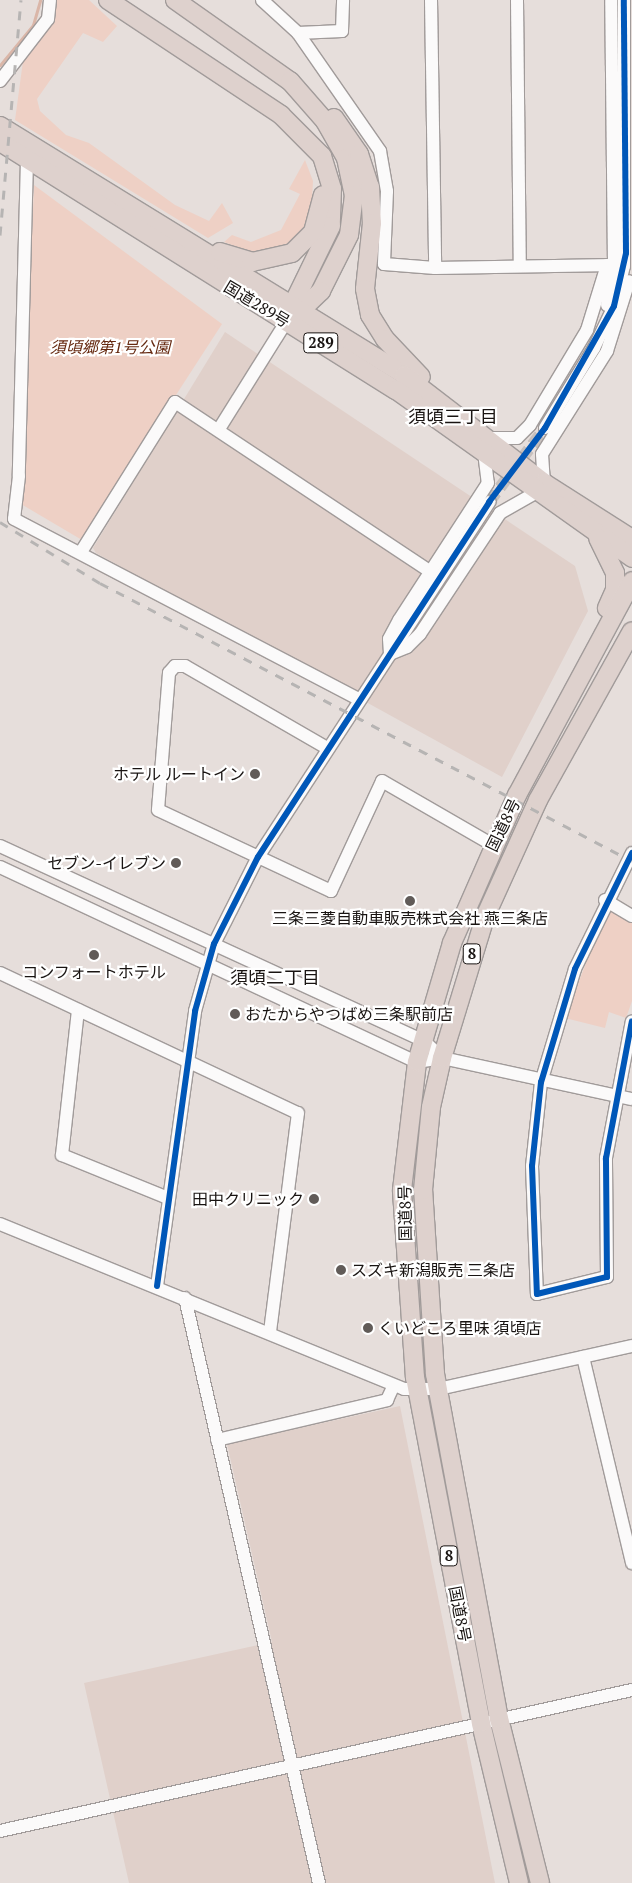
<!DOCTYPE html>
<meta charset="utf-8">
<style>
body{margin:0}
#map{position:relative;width:632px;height:1883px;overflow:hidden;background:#e6dedb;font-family:"PT Serif","Noto Sans JP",serif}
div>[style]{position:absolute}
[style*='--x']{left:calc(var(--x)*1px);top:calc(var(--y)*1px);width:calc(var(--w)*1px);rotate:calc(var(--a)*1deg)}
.built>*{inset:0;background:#e0d0ca}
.green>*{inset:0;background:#eed0c5}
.stream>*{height:3px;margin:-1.5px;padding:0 1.5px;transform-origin:1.5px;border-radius:1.5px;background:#dab6a8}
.minor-tunnel>*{height:12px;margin-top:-6px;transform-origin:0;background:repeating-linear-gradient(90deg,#c7c0bd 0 12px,transparent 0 18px)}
.roads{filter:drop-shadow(1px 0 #a19b9a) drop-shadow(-1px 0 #a19b9a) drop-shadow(0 1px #a19b9a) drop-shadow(0 -1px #a19b9a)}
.minor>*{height:12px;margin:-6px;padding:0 6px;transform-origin:6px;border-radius:6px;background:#fbfafa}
.highway>*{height:18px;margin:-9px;padding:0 9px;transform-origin:9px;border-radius:9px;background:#ded1cd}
.rail>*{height:3px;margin-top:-1.5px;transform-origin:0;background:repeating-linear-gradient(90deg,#b6b4b3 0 9px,transparent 0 18px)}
.cycleway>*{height:6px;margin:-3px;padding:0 3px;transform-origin:3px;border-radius:3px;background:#0057b8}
.dots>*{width:14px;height:14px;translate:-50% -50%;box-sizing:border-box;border:2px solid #fff;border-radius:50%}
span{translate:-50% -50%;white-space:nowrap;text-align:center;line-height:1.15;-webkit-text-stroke:4.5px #fff;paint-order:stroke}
.shield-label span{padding:1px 4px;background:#fff;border:1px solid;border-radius:4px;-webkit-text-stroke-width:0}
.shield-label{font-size:15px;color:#191412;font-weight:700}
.street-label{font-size:16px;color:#191412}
.park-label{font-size:16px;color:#652910;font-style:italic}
.poi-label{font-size:16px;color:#191412}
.right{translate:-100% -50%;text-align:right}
.left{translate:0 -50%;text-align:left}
.neighbourhood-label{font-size:18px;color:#191412}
</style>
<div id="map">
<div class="built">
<div style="clip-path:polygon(225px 332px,575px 566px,588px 611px,502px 777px,96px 553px,93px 548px)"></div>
<div style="clip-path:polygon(400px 1406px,495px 1883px,129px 1883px,84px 1683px,272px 1642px,227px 1444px)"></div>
</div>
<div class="green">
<div style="clip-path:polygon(56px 0,89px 0,117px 26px,103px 42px,83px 33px,37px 99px,40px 111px,66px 135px,89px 143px,175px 205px,209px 221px,222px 203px,233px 223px,208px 238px,15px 120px,23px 61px,52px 24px)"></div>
<div style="clip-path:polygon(305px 160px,313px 181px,312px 199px,310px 219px,302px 236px,283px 250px,256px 254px,224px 242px,232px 235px,251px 242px,281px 230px,300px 194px,289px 189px)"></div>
<div style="clip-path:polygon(34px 185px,222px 324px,82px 540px,21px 504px)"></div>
<div style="clip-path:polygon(607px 908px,632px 923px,632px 1001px,626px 1018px,609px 1012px,605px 1028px,565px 1018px)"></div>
</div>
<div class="stream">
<div style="--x:0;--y:65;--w:52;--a:-50.5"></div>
<div style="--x:33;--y:25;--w:26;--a:-74"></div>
</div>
<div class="minor-tunnel">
<div style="--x:489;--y:502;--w:93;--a:-52.9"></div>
</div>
<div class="roads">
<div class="minor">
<div style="--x:262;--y:0;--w:49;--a:42.5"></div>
<div style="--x:298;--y:33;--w:144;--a:55.2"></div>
<div style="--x:380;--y:151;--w:41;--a:80.1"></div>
<div style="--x:387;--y:191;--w:73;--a:92.4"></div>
<div style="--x:384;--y:264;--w:51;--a:4.5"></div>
<div style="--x:435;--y:268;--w:179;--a:-1"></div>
<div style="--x:431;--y:0;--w:268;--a:89.1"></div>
<div style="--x:517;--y:0;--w:266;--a:89.4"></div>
<div style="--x:298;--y:33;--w:44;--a:-2.6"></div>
<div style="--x:342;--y:31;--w:31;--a:-88"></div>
<div style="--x:0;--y:81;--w:78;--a:-52.3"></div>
<div style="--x:48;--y:19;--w:19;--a:-84"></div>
<div style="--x:27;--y:160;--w:316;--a:91.5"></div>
<div style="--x:19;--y:476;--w:43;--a:96.6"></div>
<div style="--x:14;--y:519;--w:390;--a:27.6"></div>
<div style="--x:607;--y:305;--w:41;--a:-80.1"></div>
<div style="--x:614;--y:265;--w:265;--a:-90.6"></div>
<div style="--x:545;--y:428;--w:94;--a:-58.5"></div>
<div style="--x:594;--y:348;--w:47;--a:-64.5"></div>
<div style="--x:614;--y:306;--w:41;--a:-76"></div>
<div style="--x:624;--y:266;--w:266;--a:-90"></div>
<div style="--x:219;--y:429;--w:126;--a:-57.9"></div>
<div style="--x:490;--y:438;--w:27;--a:0"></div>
<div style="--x:517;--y:438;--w:18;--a:-45"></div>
<div style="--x:530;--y:425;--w:111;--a:-59"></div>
<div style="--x:587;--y:330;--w:68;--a:-72.9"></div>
<div style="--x:484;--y:452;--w:31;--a:83"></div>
<div style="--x:488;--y:483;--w:163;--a:123"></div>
<div style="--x:399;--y:620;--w:21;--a:118"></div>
<div style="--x:389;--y:639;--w:15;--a:86"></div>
<div style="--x:390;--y:654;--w:18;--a:-22"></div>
<div style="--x:407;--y:647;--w:18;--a:-45"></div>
<div style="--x:420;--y:634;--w:145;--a:-56.5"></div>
<div style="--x:500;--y:513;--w:40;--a:-29.7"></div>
<div style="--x:544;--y:483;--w:29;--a:-94"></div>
<div style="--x:542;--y:454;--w:122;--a:-57.7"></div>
<div style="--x:607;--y:351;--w:73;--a:-72.6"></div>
<div style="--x:81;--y:552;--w:177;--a:-57.9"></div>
<div style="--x:175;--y:402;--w:305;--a:33.6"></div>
<div style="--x:327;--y:748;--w:164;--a:-150"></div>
<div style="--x:185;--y:666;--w:10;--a:180"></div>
<div style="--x:175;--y:666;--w:9;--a:131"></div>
<div style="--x:169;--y:673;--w:137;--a:94.6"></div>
<div style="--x:158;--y:810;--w:191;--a:25.1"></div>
<div style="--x:331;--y:891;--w:121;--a:-65.1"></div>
<div style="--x:382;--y:781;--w:128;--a:30"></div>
<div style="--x:0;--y:846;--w:467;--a:24.7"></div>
<div style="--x:424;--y:1041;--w:25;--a:43"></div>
<div style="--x:632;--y:853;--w:129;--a:116.2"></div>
<div style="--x:575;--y:969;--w:118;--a:106.7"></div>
<div style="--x:541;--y:1082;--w:84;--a:96.1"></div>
<div style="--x:532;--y:1166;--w:128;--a:87.8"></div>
<div style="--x:537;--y:1294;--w:72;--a:-13.7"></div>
<div style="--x:607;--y:1277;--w:119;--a:-90.5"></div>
<div style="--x:606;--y:1158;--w:139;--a:-79.3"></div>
<div style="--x:0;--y:867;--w:460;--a:25.1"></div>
<div style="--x:417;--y:1062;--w:25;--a:-9"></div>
<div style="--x:442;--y:1058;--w:194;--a:12.2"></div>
<div style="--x:605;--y:900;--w:31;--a:31"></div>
<div style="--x:0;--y:973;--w:329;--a:25.2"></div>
<div style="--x:298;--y:1113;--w:222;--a:97.3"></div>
<div style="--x:78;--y:1010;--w:146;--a:96.3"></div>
<div style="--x:62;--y:1155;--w:114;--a:22.1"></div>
<div style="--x:0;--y:1224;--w:436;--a:22.2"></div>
<div style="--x:404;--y:1389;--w:34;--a:0"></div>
<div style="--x:438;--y:1389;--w:199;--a:-12.5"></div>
<div style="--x:157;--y:1286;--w:278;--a:-82.1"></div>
<div style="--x:195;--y:1011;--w:70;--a:-74.2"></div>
<div style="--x:214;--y:944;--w:97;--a:-63.2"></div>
<div style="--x:258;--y:857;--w:424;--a:-56.9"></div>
<div style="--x:185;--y:1298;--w:600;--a:77.1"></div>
<div style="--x:583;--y:1357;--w:212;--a:76.6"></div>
<div style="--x:217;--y:1440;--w:175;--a:-13.2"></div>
<div style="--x:387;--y:1400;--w:14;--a:-65"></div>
<div style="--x:0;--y:1831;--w:648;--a:-12.58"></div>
</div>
<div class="highway">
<div style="--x:108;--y:0;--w:208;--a:33.6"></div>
<div style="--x:281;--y:115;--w:58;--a:45"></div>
<div style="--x:322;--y:156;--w:34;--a:73"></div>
<div style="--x:332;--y:189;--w:37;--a:92"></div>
<div style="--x:331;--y:226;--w:98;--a:116"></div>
<div style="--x:175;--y:0;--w:141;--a:35.2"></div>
<div style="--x:290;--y:81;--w:53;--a:48.8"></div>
<div style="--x:325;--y:121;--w:43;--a:60.4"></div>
<div style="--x:346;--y:158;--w:38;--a:78"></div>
<div style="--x:354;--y:195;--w:40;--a:97.1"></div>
<div style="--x:349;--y:235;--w:63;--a:116.6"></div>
<div style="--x:321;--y:291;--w:39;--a:136"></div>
<div style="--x:334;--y:118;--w:44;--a:55.2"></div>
<div style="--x:359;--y:154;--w:35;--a:72"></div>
<div style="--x:370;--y:187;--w:36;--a:87"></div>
<div style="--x:372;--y:223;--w:66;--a:96.1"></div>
<div style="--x:365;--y:289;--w:26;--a:79"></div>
<div style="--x:370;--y:315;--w:28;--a:58"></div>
<div style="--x:385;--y:339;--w:52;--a:46.5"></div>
<div style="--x:0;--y:126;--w:475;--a:31.6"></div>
<div style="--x:404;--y:375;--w:177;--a:37.6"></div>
<div style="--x:544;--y:483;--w:104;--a:32.5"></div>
<div style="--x:0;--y:142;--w:467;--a:32.1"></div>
<div style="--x:396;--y:390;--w:290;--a:35.4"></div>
<div style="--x:220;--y:252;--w:34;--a:17"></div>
<div style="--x:252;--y:262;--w:41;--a:-12.7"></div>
<div style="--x:292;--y:253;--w:30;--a:-45"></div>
<div style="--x:313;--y:232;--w:38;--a:-75"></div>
<div style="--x:598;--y:538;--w:39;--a:64"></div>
<div style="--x:615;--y:573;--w:17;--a:90"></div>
<div style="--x:615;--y:590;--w:20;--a:114"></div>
<div style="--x:519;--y:1883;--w:164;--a:-103.4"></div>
<div style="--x:481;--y:1723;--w:351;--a:-100.8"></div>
<div style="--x:415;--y:1378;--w:188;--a:-94"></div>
<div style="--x:402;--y:1190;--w:129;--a:-83.3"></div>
<div style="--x:417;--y:1062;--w:124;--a:-73.6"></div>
<div style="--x:452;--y:943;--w:162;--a:-66.3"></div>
<div style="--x:517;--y:795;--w:243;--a:-61.7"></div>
<div style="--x:540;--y:1883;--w:169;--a:-104"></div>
<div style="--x:499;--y:1719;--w:351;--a:-100.5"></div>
<div style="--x:435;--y:1374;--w:184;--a:-93.7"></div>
<div style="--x:423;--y:1190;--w:83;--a:-84.5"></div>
<div style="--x:431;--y:1107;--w:50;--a:-77.3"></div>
<div style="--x:442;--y:1058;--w:147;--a:-73"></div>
<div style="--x:485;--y:917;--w:128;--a:-65.6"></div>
<div style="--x:538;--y:800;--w:193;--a:-60.9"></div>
</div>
</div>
<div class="rail">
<div style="--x:0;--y:235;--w:236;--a:-84.9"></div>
<div style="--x:0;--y:522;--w:117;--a:31.4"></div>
<div style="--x:100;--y:583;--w:600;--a:27.59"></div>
</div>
<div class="cycleway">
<div style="--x:632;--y:853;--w:129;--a:116.2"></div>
<div style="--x:575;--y:969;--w:118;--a:106.7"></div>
<div style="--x:541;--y:1082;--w:84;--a:96.1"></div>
<div style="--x:532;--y:1166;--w:128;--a:87.8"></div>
<div style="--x:537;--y:1294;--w:72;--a:-13.7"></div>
<div style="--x:607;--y:1277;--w:119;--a:-90.5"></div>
<div style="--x:606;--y:1158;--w:139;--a:-79.3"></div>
<div style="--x:157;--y:1286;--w:278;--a:-82.1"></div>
<div style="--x:195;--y:1011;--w:70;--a:-74.2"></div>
<div style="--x:214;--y:944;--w:97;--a:-63.2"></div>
<div style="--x:258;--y:857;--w:424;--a:-56.9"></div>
<div style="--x:489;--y:502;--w:93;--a:-52.9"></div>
<div style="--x:545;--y:428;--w:140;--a:-60.5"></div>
<div style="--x:614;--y:306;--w:54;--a:-77.2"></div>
<div style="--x:626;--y:253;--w:253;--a:-90.5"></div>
</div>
<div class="dots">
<div style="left:255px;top:774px;background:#615b58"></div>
<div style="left:176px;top:863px;background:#615b58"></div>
<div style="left:410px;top:901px;background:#615b58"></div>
<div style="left:94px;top:955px;background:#615b58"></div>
<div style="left:235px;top:1014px;background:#615b58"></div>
<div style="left:314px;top:1199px;background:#615b58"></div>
<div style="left:341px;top:1270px;background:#615b58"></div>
<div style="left:368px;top:1328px;background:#615b58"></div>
</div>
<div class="shield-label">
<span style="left:321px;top:343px">289</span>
<span style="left:472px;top:954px">8</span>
<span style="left:449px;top:1556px">8</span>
</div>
<div class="street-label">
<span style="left:257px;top:304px;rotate:31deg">国道289号</span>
<span style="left:503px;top:825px;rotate:-64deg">国道8号</span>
<span style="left:405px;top:1213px;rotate:-91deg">国道8号</span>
<span style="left:460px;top:1614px;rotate:79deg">国道8号</span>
</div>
<div class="park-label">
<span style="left:110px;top:347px">須頃郷第1号公園</span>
</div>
<div class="poi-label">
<span class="right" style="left:245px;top:774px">ホテル ルートイン</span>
<span class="right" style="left:166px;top:863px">セブン-イレブン</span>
<span style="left:410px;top:918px">三条三菱自動車販売株式会社 燕三条店</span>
<span style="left:94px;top:972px">コンフォートホテル</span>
<span class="left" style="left:245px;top:1014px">おたからやつばめ三条駅前店</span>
<span class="right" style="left:304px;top:1199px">田中クリニック</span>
<span class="left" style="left:351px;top:1270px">スズキ新潟販売 三条店</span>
<span class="left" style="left:378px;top:1328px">くいどころ里味 須頃店</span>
</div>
<div class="neighbourhood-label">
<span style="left:453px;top:416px">須頃三丁目</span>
<span style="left:275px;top:977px">須頃二丁目</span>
</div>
</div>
